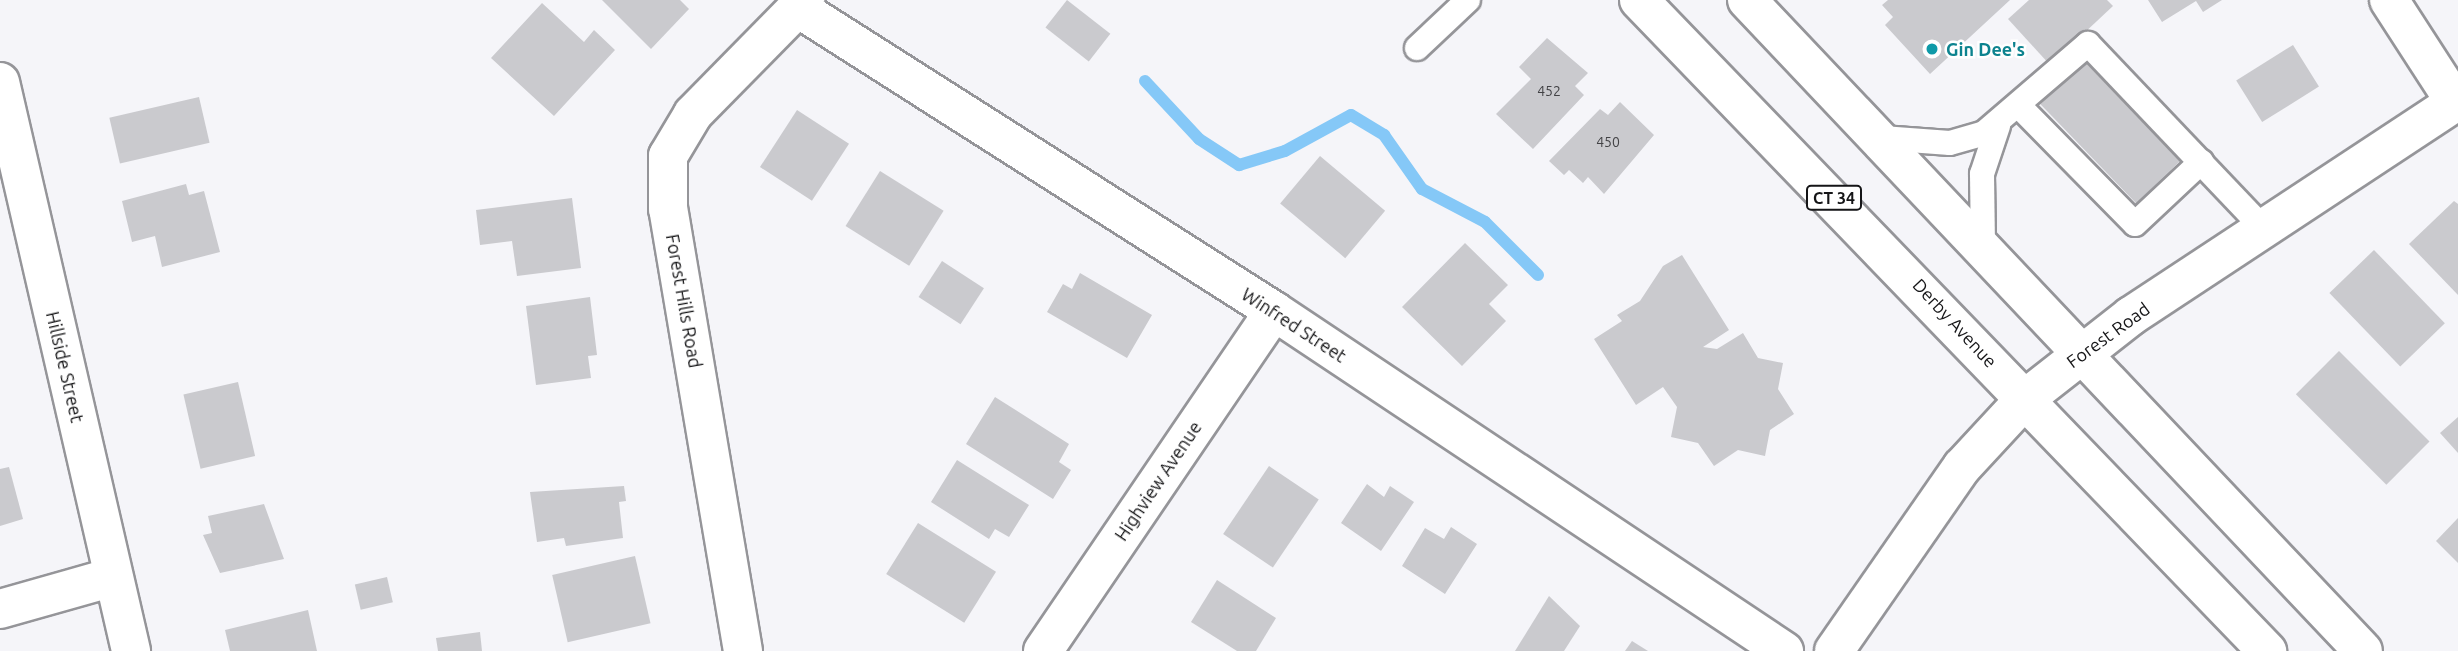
<!DOCTYPE html>
<style>
body{margin:0}
#map{position:relative;width:2458px;height:651px;overflow:hidden;background:#f5f5f9;font-family:Ubuntu,sans-serif}
div>[style]{position:absolute}
[style*='--x']{left:calc(var(--x)*1px);top:calc(var(--y)*1px);width:calc(var(--w)*1px);rotate:calc(var(--a)*1deg)}
.stream>*{height:12px;margin:-6px;padding:0 6px;transform-origin:6px;border-radius:6px;background:#85c8f7}
.building>*{inset:0;background:#cacace;transform-origin:0 0}
.roads{filter:drop-shadow(2px 0 #959599) drop-shadow(-2px 0 #959599) drop-shadow(0 2px #959599) drop-shadow(0 -2px #959599)}
.service>*{height:24px;margin:-12px;padding:0 12px;transform-origin:12px;border-radius:12px;background:#fff}
.minor>*{height:38px;margin:-19px;padding:0 19px;transform-origin:19px;border-radius:19px;background:#fff}
.secondary>*{height:38px;margin:-19px;padding:0 19px;transform-origin:19px;border-radius:19px;background:#fff}
.trunk>*{height:38px;margin:-19px;padding:0 19px;transform-origin:19px;border-radius:19px;background:#fff}
.dots>*{width:19px;height:19px;translate:-50% -50%;box-sizing:border-box;border:4px solid #fff;border-radius:50%}
span{translate:-50% -50%;white-space:nowrap;text-align:center;line-height:1.15;-webkit-text-stroke:5px #fff;paint-order:stroke}
.number-label{font-size:14px;color:#424245}
.number-label span{-webkit-text-stroke-width:0}
.shield-label span{padding:2px 5px;background:#fff;border:2px solid;border-radius:5px;-webkit-text-stroke-width:0}
.shield-label{font-size:16px;color:#151517;font-weight:700}
.culture-label{font-size:18px;color:#0d838f;font-weight:700}
.left{translate:0 -50%;text-align:left}
.street-label{font-size:18px;color:#151517}
</style>
<div id="map">
<div class="stream">
<div style="--x:1145;--y:81;--w:79;--a:47"></div>
<div style="--x:1199;--y:139;--w:48;--a:33"></div>
<div style="--x:1239;--y:165;--w:48;--a:-16.9"></div>
<div style="--x:1285;--y:151;--w:75;--a:-28.6"></div>
<div style="--x:1351;--y:115;--w:39;--a:31"></div>
<div style="--x:1384;--y:135;--w:66;--a:54.9"></div>
<div style="--x:1422;--y:189;--w:71;--a:27.6"></div>
<div style="--x:1485;--y:222;--w:75;--a:45"></div>
</div>
<div class="building">
<div style="clip-path:polygon(602px 0,680px 0,689px 9px,651px 49px)"></div>
<div style="left:1067px;top:0;width:55px;height:35px;rotate:38deg"></div>
<div style="clip-path:polygon(1888px 0,2010px 0,1930px 74px,1885px 25px,1893px 17px,1882px 5px)"></div>
<div style="clip-path:polygon(2029px 0,2107px 0,2113px 6px,2050px 65px,2008px 19px)"></div>
<div style="clip-path:polygon(2148px 0,2222px 0,2203px 12px,2196px 1px,2162px 22px)"></div>
<div style="clip-path:polygon(542px 3px,584px 42px,594px 30px,615px 50px,554px 116px,491px 58px)"></div>
<div style="clip-path:polygon(1547px 38px,1588px 73px,1575px 86px,1584px 95px,1533px 149px,1496px 114px,1531px 79px,1519px 67px)"></div>
<div style="left:2293px;top:45px;width:49px;height:67px;rotate:58deg"></div>
<div style="left:2080px;top:56px;width:145px;height:62px;rotate:46deg"></div>
<div style="left:199px;top:97px;width:47px;height:92px;rotate:77deg"></div>
<div style="clip-path:polygon(1620px 102px,1654px 135px,1604px 194px,1588px 177px,1583px 183px,1569px 170px,1564px 175px,1549px 161px,1600px 109px,1608px 115px)"></div>
<div style="left:797px;top:110px;width:62px;height:68px;rotate:33deg"></div>
<div style="left:1320px;top:156px;width:85px;height:62px;rotate:40deg"></div>
<div style="left:880px;top:171px;width:75px;height:65px;rotate:32deg"></div>
<div style="clip-path:polygon(186px 184px,189px 195px,204px 191px,220px 252px,162px 267px,155px 236px,132px 242px,122px 201px)"></div>
<div style="clip-path:polygon(572px 198px,581px 268px,517px 276px,512px 241px,480px 245px,476px 210px)"></div>
<div style="clip-path:polygon(2454px 201px,2458px 204px,2458px 295px,2409px 244px)"></div>
<div style="clip-path:polygon(1465px 243px,1508px 285px,1489px 304px,1506px 321px,1462px 366px,1402px 307px)"></div>
<div style="left:2374px;top:250px;width:102px;height:62px;rotate:46deg"></div>
<div style="clip-path:polygon(1682px 255px,1729px 330px,1703px 347px,1717px 349px,1743px 333px,1758px 358px,1783px 363px,1778px 389px,1794px 414px,1770px 430px,1765px 456px,1738px 450px,1714px 466px,1698px 443px,1671px 437px,1677px 407px,1663px 387px,1636px 405px,1594px 339px,1622px 321px,1617px 315px,1640px 301px,1663px 266px)"></div>
<div style="left:942px;top:261px;width:50px;height:43px;rotate:33deg"></div>
<div style="clip-path:polygon(1080px 273px,1152px 315px,1127px 358px,1047px 312px,1063px 284px,1072px 289px)"></div>
<div style="clip-path:polygon(590px 297px,597px 355px,588px 356px,591px 378px,536px 385px,526px 306px)"></div>
<div style="left:2339px;top:351px;width:128px;height:61px;rotate:45deg"></div>
<div style="left:238px;top:382px;width:76px;height:56px;rotate:77deg"></div>
<div style="clip-path:polygon(995px 397px,1069px 444px,1059px 462px,1071px 470px,1053px 499px,966px 444px)"></div>
<div style="clip-path:polygon(2458px 417px,2458px 453px,2440px 433px)"></div>
<div style="clip-path:polygon(957px 460px,1029px 505px,1009px 537px,995px 529px,989px 539px,931px 502px)"></div>
<div style="left:1269px;top:466px;width:60px;height:82px;rotate:34deg"></div>
<div style="clip-path:polygon(9px 467px,23px 519px,0 526px,0 469px)"></div>
<div style="clip-path:polygon(1367px 484px,1384px 497px,1390px 486px,1414px 502px,1381px 551px,1341px 523px)"></div>
<div style="clip-path:polygon(624px 486px,626px 501px,619px 502px,623px 538px,566px 546px,564px 538px,537px 542px,530px 492px)"></div>
<div style="clip-path:polygon(264px 504px,284px 559px,220px 573px,203px 535px,212px 533px,208px 516px)"></div>
<div style="clip-path:polygon(2458px 518px,2458px 563px,2436px 541px)"></div>
<div style="left:918px;top:523px;width:92px;height:60px;rotate:32deg"></div>
<div style="clip-path:polygon(1451px 527px,1477px 544px,1445px 594px,1402px 566px,1425px 528px,1444px 539px)"></div>
<div style="left:635px;top:556px;width:69px;height:85px;rotate:77deg"></div>
<div style="left:387px;top:577px;width:26px;height:33px;rotate:77deg"></div>
<div style="clip-path:polygon(1217px 580px,1276px 618px,1256px 651px,1237px 651px,1191px 622px)"></div>
<div style="clip-path:polygon(1549px 596px,1580px 626px,1564px 651px,1515px 651px)"></div>
<div style="clip-path:polygon(308px 610px,317px 651px,230px 651px,225px 630px)"></div>
<div style="clip-path:polygon(480px 632px,482px 651px,438px 651px,436px 638px)"></div>
<div style="clip-path:polygon(1632px 641px,1648px 651px,1625px 651px)"></div>
</div>
<div class="roads">
<div class="service">
<div style="--x:1417;--y:48;--w:70;--a:-43.3"></div>
<div style="--x:2019;--y:106;--w:165;--a:45.5"></div>
<div style="--x:2135;--y:224;--w:91;--a:-43.2"></div>
<div style="--x:1882;--y:138;--w:68;--a:4.2"></div>
<div style="--x:1950;--y:143;--w:35;--a:-16"></div>
<div style="--x:1984;--y:133;--w:137;--a:-40.6"></div>
<div style="--x:2088;--y:44;--w:253;--a:46.4"></div>
<div style="--x:1983;--y:246;--w:72;--a:-90.8"></div>
<div style="--x:1982;--y:174;--w:51;--a:-71.6"></div>
</div>
<div class="minor">
<div style="--x:2389;--y:0;--w:121;--a:57.1"></div>
<div style="--x:798;--y:8;--w:564;--a:32.48"></div>
<div style="--x:1274;--y:311;--w:613;--a:33.69"></div>
<div style="--x:0;--y:82;--w:584;--a:77.03"></div>
<div style="--x:0;--y:609;--w:117;--a:-15.8"></div>
<div style="--x:743;--y:651;--w:448;--a:-99.6"></div>
<div style="--x:668;--y:209;--w:53;--a:-90"></div>
<div style="--x:668;--y:156;--w:49;--a:-59.2"></div>
<div style="--x:693;--y:114;--w:160;--a:-45.5"></div>
<div style="--x:1043;--y:651;--w:411;--a:-55.8"></div>
</div>
<div class="secondary">
<div style="--x:1834;--y:651;--w:224;--a:-55.2"></div>
<div style="--x:1962;--y:467;--w:93;--a:-47.2"></div>
<div style="--x:2025;--y:399;--w:135;--a:-38.1"></div>
<div style="--x:2131;--y:316;--w:392;--a:-33.4"></div>
</div>
<div class="trunk">
<div style="--x:1639;--y:0;--w:905;--a:46.03"></div>
<div style="--x:1747;--y:0;--w:896;--a:46.58"></div>
</div>
</div>
<div class="dots">
<div style="left:1932px;top:49px;background:#0f9aa8"></div>
</div>
<div class="number-label">
<span style="left:1549px;top:91px">452</span>
<span style="left:1608px;top:142px">450</span>
</div>
<div class="shield-label">
<span style="left:1834px;top:198px">CT 34</span>
</div>
<div class="culture-label">
<span class="left" style="left:1946px;top:49px">Gin Dee's</span>
</div>
<div class="street-label">
<span style="left:684px;top:301px;rotate:80deg">Forest Hills Road</span>
<span style="left:1955px;top:323px;rotate:47deg">Derby Avenue</span>
<span style="left:1294px;top:325px;rotate:33deg">Winfred Street</span>
<span style="left:2108px;top:335px;rotate:-36deg">Forest Road</span>
<span style="left:65px;top:367px;rotate:77deg">Hillside Street</span>
<span style="left:1158px;top:481px;rotate:-56deg">Highview Avenue</span>
</div>
</div>
